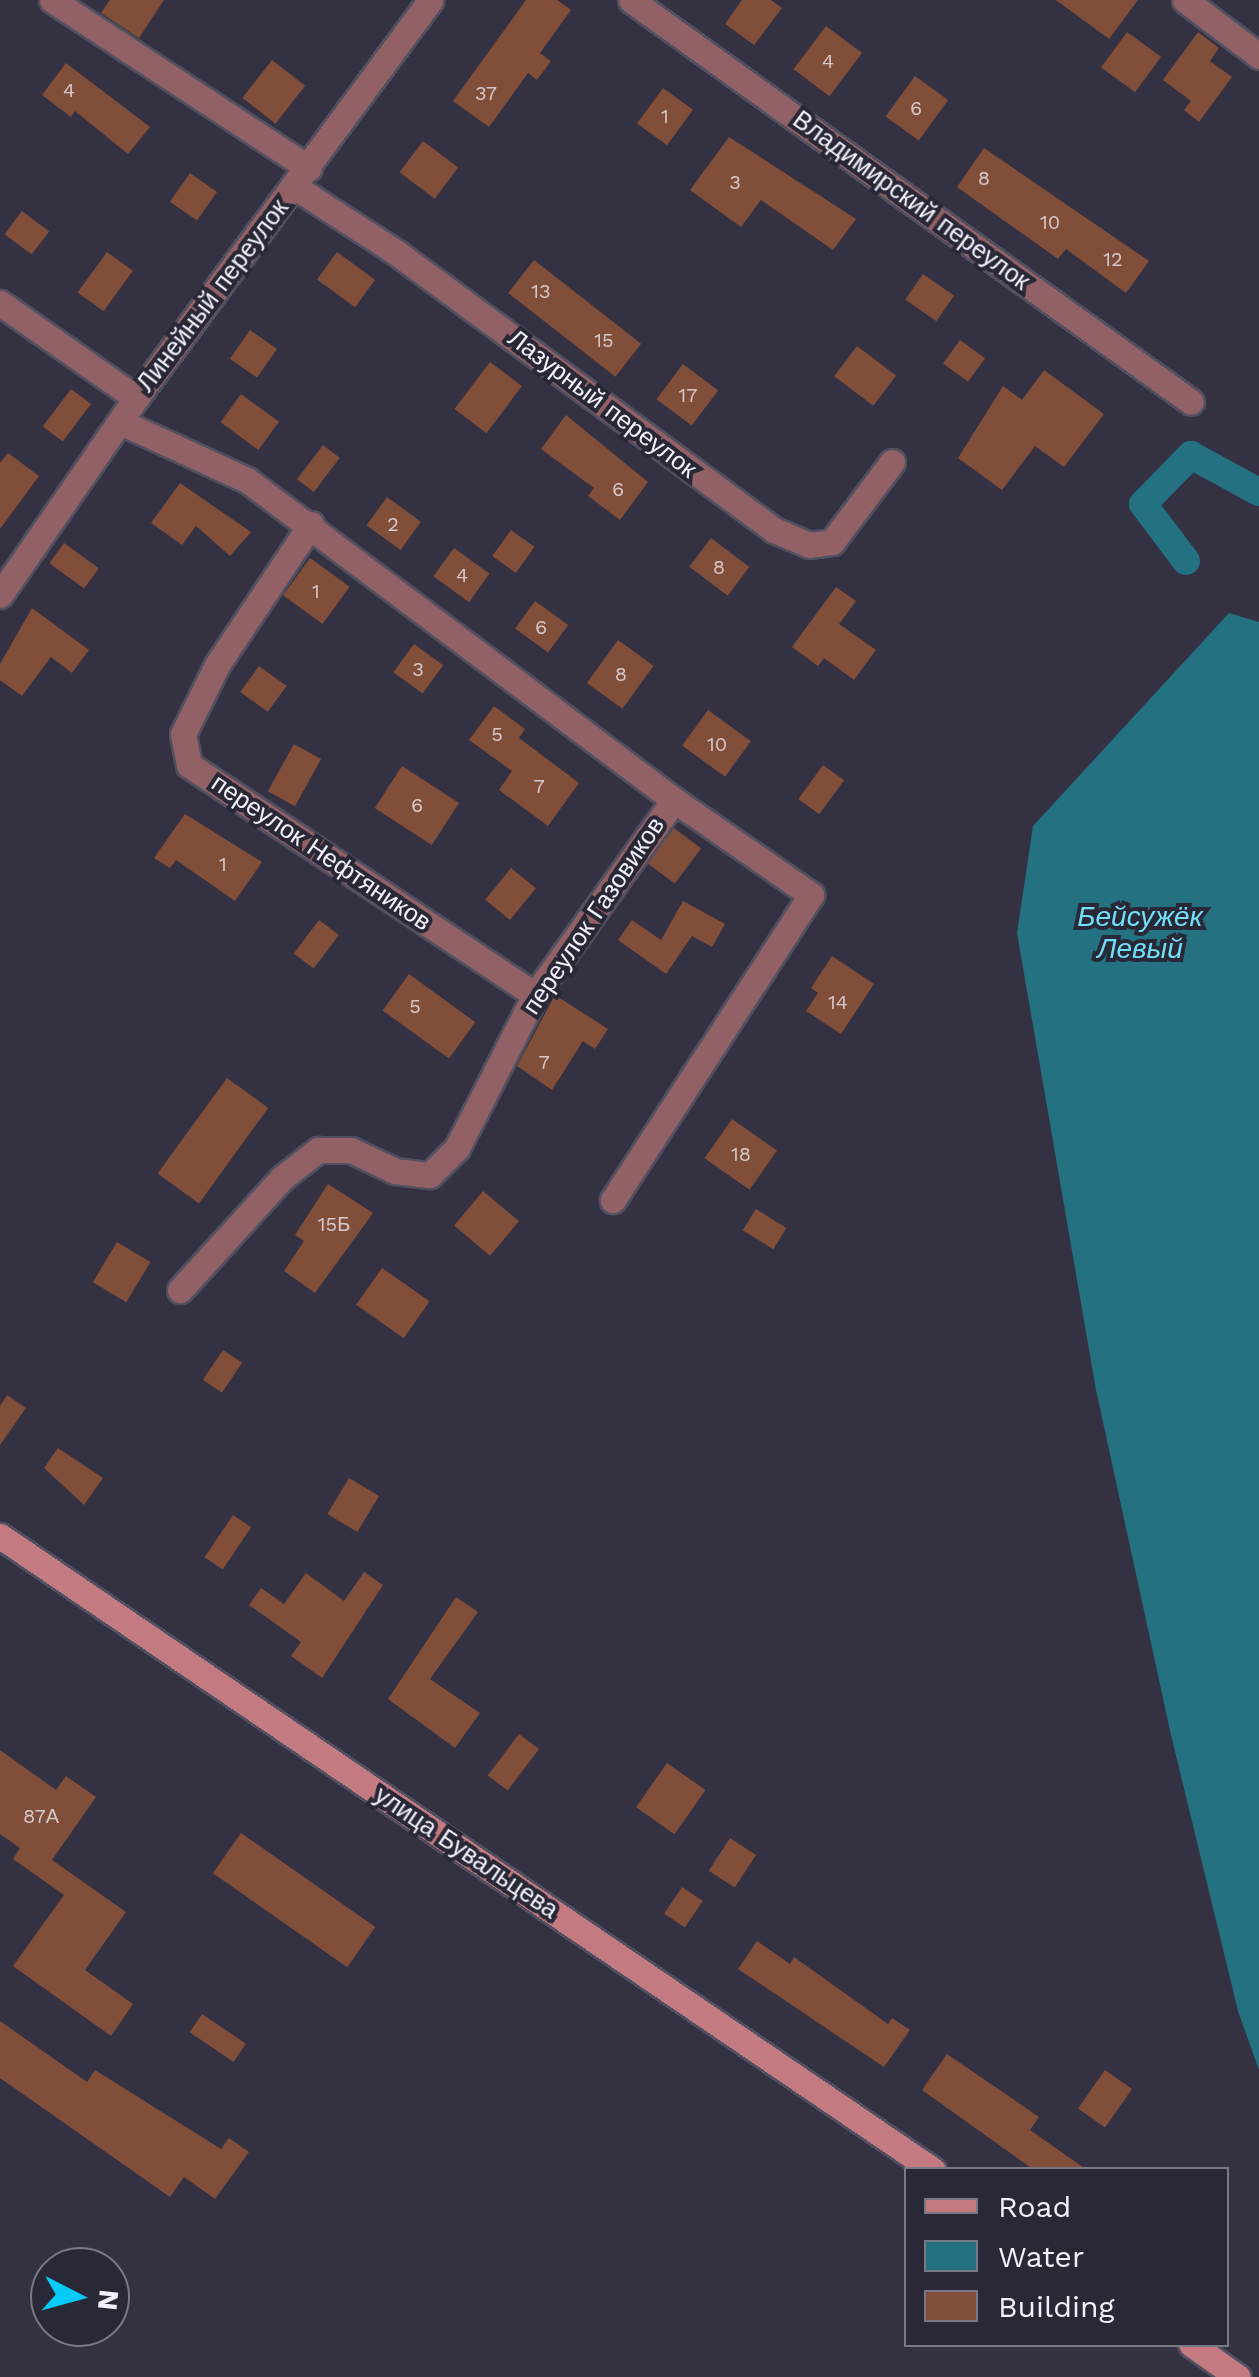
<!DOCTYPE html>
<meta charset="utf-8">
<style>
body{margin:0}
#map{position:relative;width:1259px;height:2377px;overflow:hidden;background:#333142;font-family:"Work Sans",sans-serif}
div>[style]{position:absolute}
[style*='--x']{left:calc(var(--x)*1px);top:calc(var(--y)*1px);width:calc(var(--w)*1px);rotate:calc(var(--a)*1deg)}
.water>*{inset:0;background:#247181}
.canal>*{height:28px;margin:-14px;padding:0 14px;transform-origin:14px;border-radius:14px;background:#247181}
.building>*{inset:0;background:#814e3a;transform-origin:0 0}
.roads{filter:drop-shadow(2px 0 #515060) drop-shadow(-2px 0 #515060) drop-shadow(0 2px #515060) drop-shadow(0 -2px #515060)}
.street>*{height:25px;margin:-12.5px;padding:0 12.5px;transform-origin:12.5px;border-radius:12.5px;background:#916166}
.secondary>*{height:25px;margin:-12.5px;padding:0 12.5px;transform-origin:12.5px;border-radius:12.5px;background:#c47a81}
span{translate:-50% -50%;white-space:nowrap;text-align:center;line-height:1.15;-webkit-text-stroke:8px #292837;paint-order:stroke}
.number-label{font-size:20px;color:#d5c8cb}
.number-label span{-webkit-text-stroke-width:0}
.street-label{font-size:25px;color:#f1f0fb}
.water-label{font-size:28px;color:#70dff8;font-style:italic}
.legend{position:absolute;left:904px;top:2167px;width:325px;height:180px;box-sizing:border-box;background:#292837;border:2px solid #797885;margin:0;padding:12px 18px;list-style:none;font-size:30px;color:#f1f0fb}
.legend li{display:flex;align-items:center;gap:20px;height:50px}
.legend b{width:50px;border:2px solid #797885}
.north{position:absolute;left:30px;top:2247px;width:100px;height:100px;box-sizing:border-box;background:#292837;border:2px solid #797885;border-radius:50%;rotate:96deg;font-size:28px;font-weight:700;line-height:40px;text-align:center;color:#f1f0fb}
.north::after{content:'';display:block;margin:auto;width:35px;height:45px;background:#06cbf9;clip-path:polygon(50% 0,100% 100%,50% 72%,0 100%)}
</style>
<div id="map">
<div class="water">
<div style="clip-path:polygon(1229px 613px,1259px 622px,1259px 2070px,1238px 2011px,1171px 1735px,1096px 1390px,1017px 933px,1033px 826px)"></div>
</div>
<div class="canal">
<div style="--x:1186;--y:561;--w:71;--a:-127"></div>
<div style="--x:1143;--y:504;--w:69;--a:-45.6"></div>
<div style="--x:1191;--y:455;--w:77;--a:28.6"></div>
</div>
<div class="building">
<div style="clip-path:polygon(110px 0,164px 0,139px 38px,101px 13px)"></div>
<div style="clip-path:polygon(526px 0,557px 0,571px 10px,540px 53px,551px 61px,537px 80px,528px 73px,489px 127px,453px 101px)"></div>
<div style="clip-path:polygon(742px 0,771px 0,782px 8px,754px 45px,725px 24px)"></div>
<div style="clip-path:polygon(1056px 0,1138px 0,1109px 39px)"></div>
<div style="left:826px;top:26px;width:45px;height:54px;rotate:37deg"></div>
<div style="left:1127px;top:32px;width:42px;height:44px;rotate:36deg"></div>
<div style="clip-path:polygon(1198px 32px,1219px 48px,1210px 61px,1232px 77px,1199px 122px,1184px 110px,1191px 101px,1163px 80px)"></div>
<div style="left:272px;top:60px;width:42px;height:48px;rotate:38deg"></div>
<div style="clip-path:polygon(66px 63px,150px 127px,128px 154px,75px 111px,71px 117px,42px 95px)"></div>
<div style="left:915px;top:76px;width:41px;height:50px;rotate:36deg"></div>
<div style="left:663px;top:88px;width:37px;height:44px;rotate:36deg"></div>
<div style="clip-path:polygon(729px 137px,856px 219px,833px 250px,761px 200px,741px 227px,690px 190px)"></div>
<div style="left:423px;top:141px;width:44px;height:39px;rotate:37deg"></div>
<div style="clip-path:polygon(984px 148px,1149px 261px,1126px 293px,1066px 249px,1058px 259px,957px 187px)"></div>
<div style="left:190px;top:173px;width:33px;height:35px;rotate:35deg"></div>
<div style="left:22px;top:211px;width:34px;height:29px;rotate:37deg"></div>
<div style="left:107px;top:252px;width:32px;height:50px;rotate:36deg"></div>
<div style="left:337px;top:252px;width:47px;height:34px;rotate:36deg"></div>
<div style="left:534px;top:260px;width:136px;height:42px;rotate:38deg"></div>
<div style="left:923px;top:274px;width:38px;height:31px;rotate:35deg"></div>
<div style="left:250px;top:330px;width:33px;height:35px;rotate:35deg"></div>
<div style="left:960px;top:340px;width:31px;height:29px;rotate:36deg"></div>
<div style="left:857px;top:346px;width:49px;height:38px;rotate:37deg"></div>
<div style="left:490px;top:362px;width:40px;height:59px;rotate:37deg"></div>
<div style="left:683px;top:364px;width:44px;height:44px;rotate:37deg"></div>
<div style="clip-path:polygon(1044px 370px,1104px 414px,1064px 467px,1035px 446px,1002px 490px,958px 458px,1003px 386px,1022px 400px)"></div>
<div style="left:71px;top:389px;width:25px;height:47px;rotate:37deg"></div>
<div style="left:241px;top:394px;width:47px;height:35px;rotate:36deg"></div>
<div style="clip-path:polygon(566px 415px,648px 482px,620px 520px,588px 496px,594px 488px,541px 449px)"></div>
<div style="left:323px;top:445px;width:21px;height:43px;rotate:37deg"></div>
<div style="clip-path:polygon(8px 453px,39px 476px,0 529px,0 463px)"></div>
<div style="clip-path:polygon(180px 483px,251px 532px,230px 556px,196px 526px,182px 545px,151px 523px)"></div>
<div style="left:387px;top:497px;width:42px;height:35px;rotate:36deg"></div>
<div style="left:511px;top:530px;width:29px;height:32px;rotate:36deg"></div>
<div style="left:711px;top:538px;width:48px;height:36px;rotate:37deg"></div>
<div style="left:64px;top:543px;width:43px;height:25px;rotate:36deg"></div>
<div style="left:454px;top:548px;width:44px;height:35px;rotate:36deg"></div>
<div style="left:310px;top:558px;width:49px;height:46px;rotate:36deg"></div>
<div style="clip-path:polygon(836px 587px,856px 601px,839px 624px,876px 650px,854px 680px,824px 658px,818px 666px,792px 647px)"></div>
<div style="left:535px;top:601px;width:41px;height:34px;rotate:36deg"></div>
<div style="clip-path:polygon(32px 608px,89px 650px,72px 673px,51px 657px,22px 696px,0 680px,0 664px)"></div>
<div style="left:618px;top:640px;width:44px;height:53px;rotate:36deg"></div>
<div style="left:414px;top:644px;width:36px;height:35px;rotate:36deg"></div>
<div style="left:259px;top:666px;width:34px;height:32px;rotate:36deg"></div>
<div style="clip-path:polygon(494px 706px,525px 729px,519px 738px,579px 783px,548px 826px,499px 790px,512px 771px,469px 740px)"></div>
<div style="left:708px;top:710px;width:53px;height:44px;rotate:36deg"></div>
<div style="left:294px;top:744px;width:31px;height:54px;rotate:29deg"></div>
<div style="left:823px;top:765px;width:26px;height:42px;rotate:36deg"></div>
<div style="left:402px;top:766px;width:68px;height:50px;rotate:33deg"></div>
<div style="clip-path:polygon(185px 814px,262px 862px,235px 901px,176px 860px,170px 868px,154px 858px)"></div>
<div style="left:674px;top:828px;width:34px;height:44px;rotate:37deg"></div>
<div style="left:511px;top:868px;width:32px;height:41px;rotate:39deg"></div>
<div style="clip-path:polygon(683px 901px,725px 924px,712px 947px,692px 936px,666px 974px,618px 940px,632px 920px,661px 940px)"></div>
<div style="left:319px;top:920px;width:25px;height:42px;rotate:37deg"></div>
<div style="clip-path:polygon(832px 956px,874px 984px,841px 1034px,806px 1011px,818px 993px,811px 988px)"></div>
<div style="left:409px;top:974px;width:82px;height:45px;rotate:36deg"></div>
<div style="clip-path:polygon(555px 995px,608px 1029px,595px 1049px,583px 1041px,552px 1090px,517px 1066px)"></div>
<div style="left:227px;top:1078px;width:51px;height:118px;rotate:36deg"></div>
<div style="left:732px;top:1119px;width:55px;height:48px;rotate:35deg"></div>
<div style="clip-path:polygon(328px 1184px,373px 1213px,315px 1293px,284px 1271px,304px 1241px,295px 1235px)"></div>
<div style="left:483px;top:1191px;width:47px;height:45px;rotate:40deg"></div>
<div style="left:756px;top:1209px;width:36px;height:25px;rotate:32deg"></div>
<div style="left:117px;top:1242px;width:39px;height:47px;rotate:31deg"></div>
<div style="left:382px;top:1268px;width:58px;height:45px;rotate:35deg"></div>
<div style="left:223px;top:1350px;width:23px;height:36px;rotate:34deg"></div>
<div style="clip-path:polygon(7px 1395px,26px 1408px,0 1445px,0 1406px)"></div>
<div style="clip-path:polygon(58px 1448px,103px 1478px,84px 1505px,44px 1468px)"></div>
<div style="left:349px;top:1478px;width:35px;height:42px;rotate:31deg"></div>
<div style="left:233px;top:1515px;width:22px;height:51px;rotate:34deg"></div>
<div style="clip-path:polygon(364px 1572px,383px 1585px,322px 1678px,291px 1656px,301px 1642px,249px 1605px,261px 1588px,284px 1604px,306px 1573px,344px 1601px)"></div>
<div style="clip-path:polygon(456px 1597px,478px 1612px,430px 1679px,480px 1713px,455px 1748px,388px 1699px)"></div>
<div style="left:519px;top:1734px;width:25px;height:52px;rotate:37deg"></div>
<div style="clip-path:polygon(0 1750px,56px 1790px,66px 1776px,96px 1797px,52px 1860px,126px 1912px,85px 1970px,133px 2004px,111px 2036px,13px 1966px,64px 1895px,13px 1859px,20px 1848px,0 1834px)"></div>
<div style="left:667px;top:1763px;width:47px;height:54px;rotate:35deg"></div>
<div style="left:241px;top:1833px;width:164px;height:49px;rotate:35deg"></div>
<div style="left:730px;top:1838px;width:31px;height:39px;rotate:33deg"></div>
<div style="left:682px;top:1887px;width:25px;height:32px;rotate:34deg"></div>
<div style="clip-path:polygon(757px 1941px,790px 1964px,794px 1957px,888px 2024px,892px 2018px,910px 2030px,884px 2067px,738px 1969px)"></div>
<div style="left:202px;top:2014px;width:53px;height:22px;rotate:34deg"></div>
<div style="clip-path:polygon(0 2021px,87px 2082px,95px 2070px,221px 2149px,229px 2138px,249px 2152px,215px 2199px,184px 2177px,170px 2197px,0 2078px)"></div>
<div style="clip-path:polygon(947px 2054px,1039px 2117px,1030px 2130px,1087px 2170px,1034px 2170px,922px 2090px)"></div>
<div style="left:1105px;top:2070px;width:33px;height:47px;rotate:35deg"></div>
</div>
<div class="roads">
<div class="street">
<div style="--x:52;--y:0;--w:307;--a:33.2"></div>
<div style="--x:631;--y:0;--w:689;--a:35.67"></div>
<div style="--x:1185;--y:0;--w:93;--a:37.1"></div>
<div style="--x:295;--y:187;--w:121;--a:32.9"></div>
<div style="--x:397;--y:253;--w:468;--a:36.3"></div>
<div style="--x:774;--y:530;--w:38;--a:23"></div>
<div style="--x:809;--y:545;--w:23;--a:-7"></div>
<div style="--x:832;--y:542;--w:100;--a:-53.1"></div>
<div style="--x:0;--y:303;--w:166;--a:34.9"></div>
<div style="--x:123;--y:423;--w:136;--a:24.7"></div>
<div style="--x:247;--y:480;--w:534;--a:36.85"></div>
<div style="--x:674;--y:800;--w:167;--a:34.7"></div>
<div style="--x:811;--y:895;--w:364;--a:123"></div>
<div style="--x:311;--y:524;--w:169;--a:123.7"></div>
<div style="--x:217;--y:665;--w:77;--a:116.2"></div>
<div style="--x:183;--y:734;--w:32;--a:79"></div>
<div style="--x:189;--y:765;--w:415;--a:33.6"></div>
<div style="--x:0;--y:595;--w:239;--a:-55.4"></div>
<div style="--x:136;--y:398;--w:495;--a:-53.5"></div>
<div style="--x:180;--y:1290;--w:151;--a:-47.7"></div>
<div style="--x:282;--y:1178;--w:46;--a:-37.9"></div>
<div style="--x:318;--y:1150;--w:33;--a:0"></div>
<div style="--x:351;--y:1150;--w:49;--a:25.5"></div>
<div style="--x:395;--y:1171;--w:35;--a:7"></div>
<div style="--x:430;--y:1175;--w:38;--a:-45"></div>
<div style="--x:457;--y:1148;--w:172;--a:-63"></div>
<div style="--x:535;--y:995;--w:239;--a:-54.5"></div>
</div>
<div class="secondary">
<div style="--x:0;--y:1536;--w:1128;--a:34.2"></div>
<div style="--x:1191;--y:2344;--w:57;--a:35.1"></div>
</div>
</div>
<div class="number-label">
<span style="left:828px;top:61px">4</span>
<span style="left:69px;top:90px">4</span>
<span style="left:486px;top:93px">37</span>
<span style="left:916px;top:108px">6</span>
<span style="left:665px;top:116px">1</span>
<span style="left:984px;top:178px">8</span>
<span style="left:735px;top:182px">3</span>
<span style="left:1050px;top:222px">10</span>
<span style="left:1113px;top:259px">12</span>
<span style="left:541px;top:291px">13</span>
<span style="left:604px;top:340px">15</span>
<span style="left:688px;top:395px">17</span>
<span style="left:618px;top:489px">6</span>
<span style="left:393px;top:524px">2</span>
<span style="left:719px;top:567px">8</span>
<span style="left:462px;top:575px">4</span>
<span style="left:316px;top:591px">1</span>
<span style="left:541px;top:627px">6</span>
<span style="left:418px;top:669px">3</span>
<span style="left:621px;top:674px">8</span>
<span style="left:497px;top:734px">5</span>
<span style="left:717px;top:744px">10</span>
<span style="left:539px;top:786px">7</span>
<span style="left:417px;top:805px">6</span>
<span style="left:223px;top:864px">1</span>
<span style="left:838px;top:1002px">14</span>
<span style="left:415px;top:1006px">5</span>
<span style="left:544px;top:1062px">7</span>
<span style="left:741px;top:1154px">18</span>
<span style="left:334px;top:1224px">15Б</span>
<span style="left:41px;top:1816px">87А</span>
</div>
<div class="street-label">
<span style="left:911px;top:201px;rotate:36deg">Владимирский переулок</span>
<span style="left:213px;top:296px;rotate:-53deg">Линейный переулок</span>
<span style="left:602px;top:404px;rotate:37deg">Лазурный переулок</span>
<span style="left:321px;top:853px;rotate:34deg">переулок Нефтяников</span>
<span style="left:594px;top:916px;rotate:-56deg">переулок Газовиков</span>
<span style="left:466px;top:1853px;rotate:34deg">улица Бувальцева</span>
</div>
<div class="water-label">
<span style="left:1140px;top:933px">Бейсужёк<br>Левый</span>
</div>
<ul class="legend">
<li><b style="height:12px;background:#c47a81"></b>Road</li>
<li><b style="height:28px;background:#247181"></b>Water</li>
<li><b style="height:28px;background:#814e3a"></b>Building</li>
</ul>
<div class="north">N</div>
</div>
